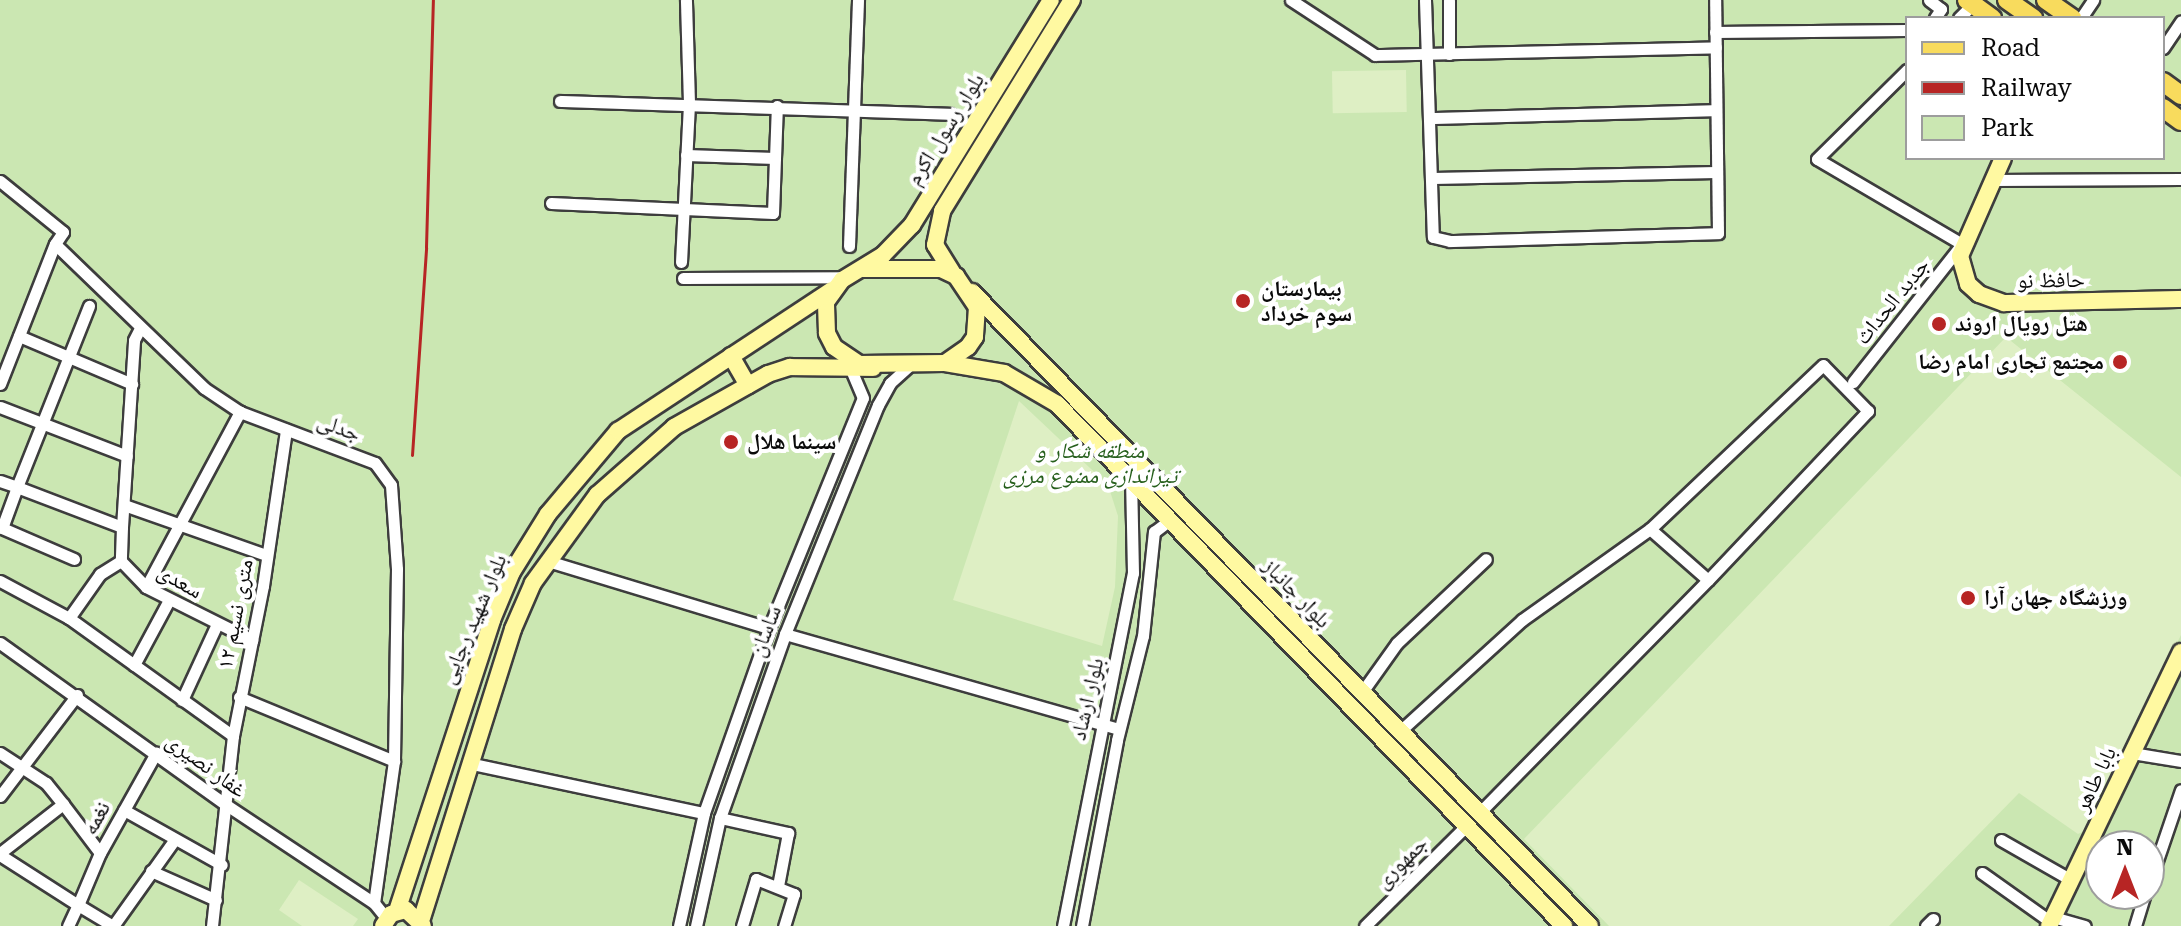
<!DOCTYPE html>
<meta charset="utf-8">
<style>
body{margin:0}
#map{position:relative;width:2181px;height:926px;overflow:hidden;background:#fffbe6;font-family:"Roboto Serif","Noto Naskh Arabic",serif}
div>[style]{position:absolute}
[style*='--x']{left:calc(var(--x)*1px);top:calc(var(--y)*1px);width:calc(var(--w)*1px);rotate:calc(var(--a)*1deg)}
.green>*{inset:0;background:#cbe7b2}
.pitch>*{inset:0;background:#deefc4;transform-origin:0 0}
.roads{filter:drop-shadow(2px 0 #3d3d3d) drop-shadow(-2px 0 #3d3d3d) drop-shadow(0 2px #3d3d3d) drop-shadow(0 -2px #3d3d3d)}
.minor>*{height:11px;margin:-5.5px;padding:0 5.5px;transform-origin:5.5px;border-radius:5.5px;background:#fff}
.secondary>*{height:16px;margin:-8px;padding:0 8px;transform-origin:8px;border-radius:8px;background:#fff9a1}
.primary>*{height:18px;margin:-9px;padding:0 9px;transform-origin:9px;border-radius:9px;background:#f8db5d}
.rail>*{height:3px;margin:-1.5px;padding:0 1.5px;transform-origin:1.5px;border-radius:1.5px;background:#b72524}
.dots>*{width:22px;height:22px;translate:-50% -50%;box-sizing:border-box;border:4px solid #fff;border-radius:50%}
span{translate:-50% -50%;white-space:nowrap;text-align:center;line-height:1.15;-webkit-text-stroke:8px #fff;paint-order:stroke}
.street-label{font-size:22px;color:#0a0a0a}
.poi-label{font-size:22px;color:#0a0a0a;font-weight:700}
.left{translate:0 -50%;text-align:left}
.right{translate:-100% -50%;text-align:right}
.park-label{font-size:22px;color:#265f1c;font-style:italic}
.legend{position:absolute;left:1905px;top:16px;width:260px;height:144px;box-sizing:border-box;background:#fff;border:2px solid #9d9d9d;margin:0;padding:10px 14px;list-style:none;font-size:24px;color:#0a0a0a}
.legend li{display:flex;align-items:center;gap:16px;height:40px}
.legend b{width:40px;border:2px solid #9d9d9d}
.north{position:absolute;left:2085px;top:830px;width:80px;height:80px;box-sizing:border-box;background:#fff;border:2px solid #9d9d9d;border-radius:50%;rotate:0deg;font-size:22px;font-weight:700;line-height:32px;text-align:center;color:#0a0a0a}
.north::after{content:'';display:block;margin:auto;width:28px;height:36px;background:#b72524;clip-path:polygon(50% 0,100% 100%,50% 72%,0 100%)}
</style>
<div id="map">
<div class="green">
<div style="clip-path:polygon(evenodd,0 0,2181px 0,2181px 926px,0 926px,0 0,1907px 18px,2163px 18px,2163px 158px,1907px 158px,1907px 18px,0 0,2101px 846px,2149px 846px,2149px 894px,2101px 894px,2101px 846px)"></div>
</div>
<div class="pitch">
<div style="left:1406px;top:70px;width:42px;height:74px;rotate:89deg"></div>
<div style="clip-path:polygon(2006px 337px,2181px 477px,2181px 635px,2084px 831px,2078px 834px,2019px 793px,1889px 926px,1609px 926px,1524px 839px)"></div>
<div style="clip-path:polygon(1019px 401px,1108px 485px,1118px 516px,1115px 587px,1102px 646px,953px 600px)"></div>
<div style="clip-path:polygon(299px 880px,358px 919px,353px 926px,302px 926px,279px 910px)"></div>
</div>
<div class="roads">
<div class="minor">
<div style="--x:1291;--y:0;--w:100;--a:33.2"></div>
<div style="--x:1375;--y:55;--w:341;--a:-1.3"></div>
<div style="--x:1425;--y:0;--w:237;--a:88.1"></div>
<div style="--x:1433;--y:237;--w:17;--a:13"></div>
<div style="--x:1450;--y:241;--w:268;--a:-1.7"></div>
<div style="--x:1718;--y:233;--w:233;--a:-90.7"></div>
<div style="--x:1929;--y:0;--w:15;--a:37"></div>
<div style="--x:1941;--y:9;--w:11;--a:124"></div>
<div style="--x:1959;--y:18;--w:20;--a:-45"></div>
<div style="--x:2081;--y:18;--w:22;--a:-56"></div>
<div style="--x:1715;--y:32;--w:192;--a:-0.6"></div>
<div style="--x:2163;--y:48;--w:32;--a:-56"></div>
<div style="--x:1449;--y:54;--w:54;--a:-90"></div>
<div style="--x:560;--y:101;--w:390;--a:1.9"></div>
<div style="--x:1431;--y:118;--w:284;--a:-1.6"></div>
<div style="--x:686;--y:155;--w:89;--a:1.9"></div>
<div style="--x:1433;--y:178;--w:283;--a:-1.2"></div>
<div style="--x:1993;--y:180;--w:188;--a:-0.3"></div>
<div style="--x:0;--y:181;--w:81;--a:39"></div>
<div style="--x:63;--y:232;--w:14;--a:124"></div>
<div style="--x:55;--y:244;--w:207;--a:44"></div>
<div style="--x:204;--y:388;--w:43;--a:33.7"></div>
<div style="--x:240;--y:412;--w:144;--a:20.7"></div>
<div style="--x:375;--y:463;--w:27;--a:54"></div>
<div style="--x:391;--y:485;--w:84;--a:85.9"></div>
<div style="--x:397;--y:569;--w:192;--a:90.9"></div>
<div style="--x:394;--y:761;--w:143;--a:98"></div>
<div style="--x:551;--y:203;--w:222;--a:2.6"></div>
<div style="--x:773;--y:213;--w:107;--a:-87.9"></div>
<div style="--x:849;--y:246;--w:246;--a:-87.9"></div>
<div style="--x:681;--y:262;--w:159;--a:-87.1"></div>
<div style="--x:689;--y:103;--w:103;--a:-91.7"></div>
<div style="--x:683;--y:278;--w:164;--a:-0.3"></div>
<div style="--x:19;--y:336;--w:123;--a:23"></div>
<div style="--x:1853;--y:382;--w:176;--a:-51.7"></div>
<div style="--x:1962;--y:244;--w:168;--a:-149.6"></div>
<div style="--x:1817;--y:159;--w:127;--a:-44.7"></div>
<div style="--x:0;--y:384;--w:150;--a:-68.6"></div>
<div style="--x:0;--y:407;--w:136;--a:21.1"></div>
<div style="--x:0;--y:481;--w:18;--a:19"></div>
<div style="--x:17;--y:487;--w:195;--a:-68.3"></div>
<div style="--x:124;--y:505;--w:151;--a:19.4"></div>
<div style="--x:122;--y:527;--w:187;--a:-86.3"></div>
<div style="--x:134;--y:340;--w:13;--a:-63"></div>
<div style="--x:74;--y:559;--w:78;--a:-156.7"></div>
<div style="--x:2;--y:528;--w:44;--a:-69.9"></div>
<div style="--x:17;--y:487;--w:112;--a:20.9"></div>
<div style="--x:122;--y:527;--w:34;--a:92"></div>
<div style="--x:548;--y:561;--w:231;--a:16.9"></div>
<div style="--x:0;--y:581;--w:78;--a:28.2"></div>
<div style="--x:69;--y:618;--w:202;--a:35.7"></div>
<div style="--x:146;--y:587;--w:199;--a:-61.8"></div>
<div style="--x:69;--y:618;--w:54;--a:-54.8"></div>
<div style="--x:100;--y:574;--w:25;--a:-32"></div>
<div style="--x:121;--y:561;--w:36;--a:46"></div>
<div style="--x:146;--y:587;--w:119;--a:26.6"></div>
<div style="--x:785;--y:634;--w:347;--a:15.9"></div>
<div style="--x:0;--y:643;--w:280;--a:35.6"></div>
<div style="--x:228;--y:806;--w:175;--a:33.6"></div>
<div style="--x:374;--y:903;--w:21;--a:51"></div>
<div style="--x:134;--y:665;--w:74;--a:-61.7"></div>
<div style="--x:1362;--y:692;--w:60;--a:-54.5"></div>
<div style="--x:1397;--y:643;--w:122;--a:-43.3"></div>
<div style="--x:239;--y:697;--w:168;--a:22.4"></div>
<div style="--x:182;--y:700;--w:84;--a:-65.3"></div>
<div style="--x:1400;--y:731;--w:165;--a:-42.3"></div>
<div style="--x:1522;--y:620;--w:157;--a:-35.4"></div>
<div style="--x:0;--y:753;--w:55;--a:33.1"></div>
<div style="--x:46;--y:783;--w:27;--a:51"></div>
<div style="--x:2132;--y:753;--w:50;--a:9.3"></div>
<div style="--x:468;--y:763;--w:241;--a:12"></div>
<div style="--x:0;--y:796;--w:127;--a:-52.7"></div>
<div style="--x:124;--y:810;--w:112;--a:29.3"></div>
<div style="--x:1479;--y:813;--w:327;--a:-45.5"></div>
<div style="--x:1708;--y:580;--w:233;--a:-46.6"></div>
<div style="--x:1868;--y:411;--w:64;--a:-134.4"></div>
<div style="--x:1823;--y:365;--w:238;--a:136.5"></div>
<div style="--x:1650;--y:529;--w:77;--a:41.3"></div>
<div style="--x:720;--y:818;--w:70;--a:12.4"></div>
<div style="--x:788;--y:833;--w:54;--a:100.7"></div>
<div style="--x:2001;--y:840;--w:81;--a:29.7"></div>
<div style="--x:0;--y:853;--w:80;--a:-37.9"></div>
<div style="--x:63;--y:804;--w:61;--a:52.9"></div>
<div style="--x:0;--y:855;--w:93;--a:32.7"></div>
<div style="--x:78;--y:905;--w:56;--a:-67.1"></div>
<div style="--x:100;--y:853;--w:115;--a:-60.8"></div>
<div style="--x:151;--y:871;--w:71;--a:24"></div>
<div style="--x:1982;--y:873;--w:85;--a:35.4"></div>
<div style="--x:2149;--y:884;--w:99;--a:-71.2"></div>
<div style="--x:2053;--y:917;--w:33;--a:16"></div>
<div style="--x:68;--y:926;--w:23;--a:-65"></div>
<div style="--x:78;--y:905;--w:41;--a:31"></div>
<div style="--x:113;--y:926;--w:103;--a:-54.5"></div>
<div style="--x:212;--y:926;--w:191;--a:-83.7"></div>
<div style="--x:233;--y:736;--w:153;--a:-78.7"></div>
<div style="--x:263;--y:586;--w:158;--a:-81.6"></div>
<div style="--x:679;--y:926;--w:116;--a:-77.5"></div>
<div style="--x:704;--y:813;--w:196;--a:-70.6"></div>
<div style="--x:769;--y:628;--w:248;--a:-67.8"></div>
<div style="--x:863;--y:398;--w:34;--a:-113"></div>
<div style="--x:696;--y:926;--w:111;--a:-77.5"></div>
<div style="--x:720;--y:818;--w:195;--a:-70.5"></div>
<div style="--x:785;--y:634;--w:247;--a:-67.9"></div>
<div style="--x:878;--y:405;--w:25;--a:-61"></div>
<div style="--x:890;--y:383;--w:25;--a:-42"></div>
<div style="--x:742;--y:926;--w:49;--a:-73.4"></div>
<div style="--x:756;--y:879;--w:41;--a:21.5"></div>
<div style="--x:794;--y:894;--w:34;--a:107"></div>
<div style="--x:1063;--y:926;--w:360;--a:-78.8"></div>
<div style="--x:1133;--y:573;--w:92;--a:-91.2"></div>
<div style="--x:1082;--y:926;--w:189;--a:-79.3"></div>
<div style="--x:1117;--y:740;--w:107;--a:-76"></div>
<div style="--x:1143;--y:636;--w:105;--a:-84"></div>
<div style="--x:1154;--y:532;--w:20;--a:-37"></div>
<div style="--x:1365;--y:926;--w:142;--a:-44.7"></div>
<div style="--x:1926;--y:926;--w:10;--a:-45"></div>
<div style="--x:2135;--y:926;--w:34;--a:-73"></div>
</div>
<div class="secondary">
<div style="--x:2003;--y:158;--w:107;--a:113.7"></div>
<div style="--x:1960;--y:256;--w:29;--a:74"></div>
<div style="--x:1968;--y:284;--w:15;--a:42"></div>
<div style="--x:1979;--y:294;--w:27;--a:20"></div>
<div style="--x:2004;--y:303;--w:177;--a:-1.3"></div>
<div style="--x:863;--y:269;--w:78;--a:0"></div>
<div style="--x:941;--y:269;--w:17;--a:25"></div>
<div style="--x:956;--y:276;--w:37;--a:56"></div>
<div style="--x:977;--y:307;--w:30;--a:94"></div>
<div style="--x:975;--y:337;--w:12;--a:125"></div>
<div style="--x:968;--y:347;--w:28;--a:145"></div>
<div style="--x:945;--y:363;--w:86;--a:179.3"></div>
<div style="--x:859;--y:364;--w:30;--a:-146"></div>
<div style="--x:834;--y:347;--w:16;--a:-117"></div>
<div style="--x:827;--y:333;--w:31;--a:-92"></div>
<div style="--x:826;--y:302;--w:27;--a:-54"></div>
<div style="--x:842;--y:280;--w:48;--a:-31.4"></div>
<div style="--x:883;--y:255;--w:42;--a:-46"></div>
<div style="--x:912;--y:225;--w:264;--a:-58.3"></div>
<div style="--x:952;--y:272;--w:32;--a:-122"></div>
<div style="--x:935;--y:245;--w:35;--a:-78"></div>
<div style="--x:942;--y:211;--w:248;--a:-58.4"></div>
<div style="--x:972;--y:292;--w:885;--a:45.73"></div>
<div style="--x:731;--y:356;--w:34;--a:60"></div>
<div style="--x:945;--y:363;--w:60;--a:9.6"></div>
<div style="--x:1004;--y:373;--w:61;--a:30.3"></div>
<div style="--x:1057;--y:404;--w:728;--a:45.84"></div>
<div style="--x:397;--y:911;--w:306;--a:-71.9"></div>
<div style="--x:492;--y:620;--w:52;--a:-67.4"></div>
<div style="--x:512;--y:572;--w:68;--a:-58.2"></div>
<div style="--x:548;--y:514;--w:109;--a:-49.9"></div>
<div style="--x:618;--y:431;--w:256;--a:-33.4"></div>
<div style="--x:421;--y:921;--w:306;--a:-72.5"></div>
<div style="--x:513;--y:629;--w:50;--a:-66.5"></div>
<div style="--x:533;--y:583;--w:109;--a:-54"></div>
<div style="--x:597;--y:495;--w:103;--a:-41.4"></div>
<div style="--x:674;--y:427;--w:108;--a:-29.4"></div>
<div style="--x:768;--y:374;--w:23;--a:-18"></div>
<div style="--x:790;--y:367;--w:83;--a:0.7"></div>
<div style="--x:383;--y:926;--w:14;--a:-56"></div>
<div style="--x:391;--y:914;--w:16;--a:-15"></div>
<div style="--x:406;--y:910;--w:23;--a:43"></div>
<div style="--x:2049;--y:926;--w:304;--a:-64.3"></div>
</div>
<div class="primary">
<div style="--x:1967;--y:0;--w:31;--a:36"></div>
<div style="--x:2007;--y:0;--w:32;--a:35"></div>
<div style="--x:2046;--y:0;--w:32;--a:35"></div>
<div style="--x:2163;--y:82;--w:22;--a:36"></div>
<div style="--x:2163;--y:108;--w:22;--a:36"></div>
</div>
</div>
<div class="rail">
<div style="--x:412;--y:455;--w:208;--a:-86.1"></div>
<div style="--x:426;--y:247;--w:247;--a:-88.4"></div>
</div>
<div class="dots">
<div style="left:1243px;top:301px;background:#b72524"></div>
<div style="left:1939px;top:324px;background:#b72524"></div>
<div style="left:2120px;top:362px;background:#b72524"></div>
<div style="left:731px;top:442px;background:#b72524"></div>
<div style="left:1968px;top:598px;background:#b72524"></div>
</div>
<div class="street-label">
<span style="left:945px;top:129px;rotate:-58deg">بلوار رسول اکرم</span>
<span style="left:2051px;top:280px;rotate:-1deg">حافظ نو</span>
<span style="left:1892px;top:301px;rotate:-51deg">جدبد الحداث</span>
<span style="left:339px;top:427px;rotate:20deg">جدلی</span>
<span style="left:180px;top:581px;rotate:30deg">سعدی</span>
<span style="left:1297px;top:593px;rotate:46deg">بلوار جانباز</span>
<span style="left:235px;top:614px;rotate:-79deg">۱۲ متری نسیم</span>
<span style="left:473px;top:619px;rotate:-67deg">بلوار شهید رجایی</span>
<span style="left:765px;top:631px;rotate:-69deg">ساسان</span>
<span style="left:1087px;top:699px;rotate:-77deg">بلوار ارشاد</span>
<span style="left:206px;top:765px;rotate:36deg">غفار نصیری</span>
<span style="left:2095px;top:779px;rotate:-64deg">بابا طاهر</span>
<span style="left:96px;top:818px;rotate:-61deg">نغمه</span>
<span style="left:1401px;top:862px;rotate:-45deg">جمهوری</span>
</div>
<div class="poi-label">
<span class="left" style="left:1261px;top:301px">بیمارستان<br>سوم خرداد</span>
<span class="left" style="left:1955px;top:324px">هتل رویال اروند</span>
<span class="right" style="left:2104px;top:362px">مجتمع تجاری امام رضا</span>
<span class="left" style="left:747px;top:442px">سینما هلال</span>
<span class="left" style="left:1984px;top:598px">ورزشگاه جهان آرا</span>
</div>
<div class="park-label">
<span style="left:1090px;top:463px">منطقه شکار و<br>تیراندازی ممنوع مرزی</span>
</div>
<ul class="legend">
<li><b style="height:10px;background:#f8db5d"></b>Road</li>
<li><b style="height:10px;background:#b72524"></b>Railway</li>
<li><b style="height:22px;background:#cbe7b2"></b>Park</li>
</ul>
<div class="north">N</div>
</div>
